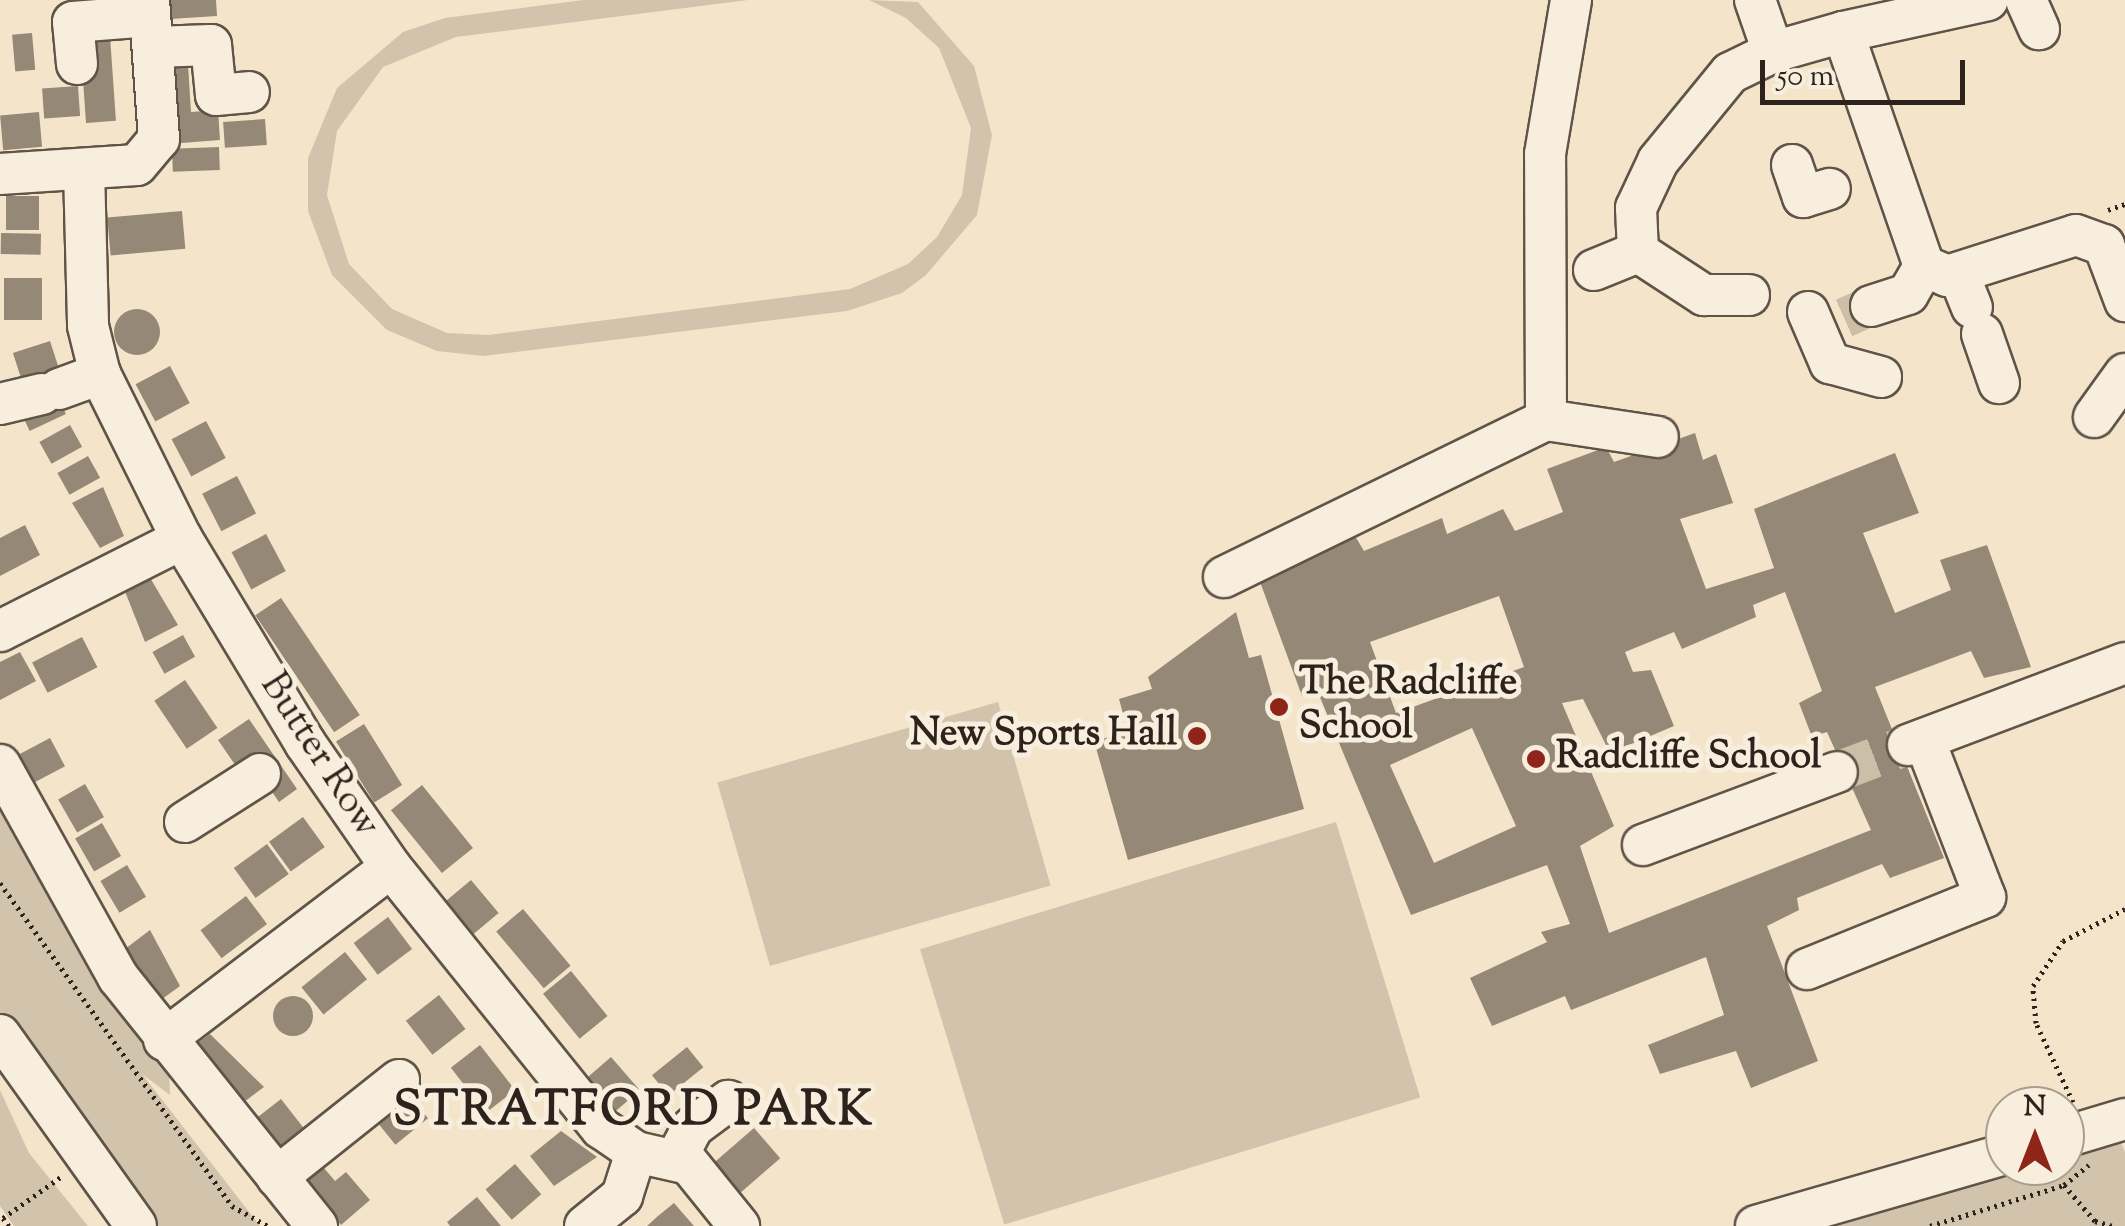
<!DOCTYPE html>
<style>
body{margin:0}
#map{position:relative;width:2125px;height:1226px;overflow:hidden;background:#f4e5ca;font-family:"Sorts Mill Goudy",serif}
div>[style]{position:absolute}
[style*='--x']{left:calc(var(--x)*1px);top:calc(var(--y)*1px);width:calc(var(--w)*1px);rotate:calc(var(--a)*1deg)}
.green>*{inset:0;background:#d2c4ac;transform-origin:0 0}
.building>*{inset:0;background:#958876;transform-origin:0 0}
.round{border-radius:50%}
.minor-tunnel>*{height:40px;margin-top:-20px;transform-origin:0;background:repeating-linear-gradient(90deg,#ccbea7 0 40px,transparent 0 60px)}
.path>*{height:5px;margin-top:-2.5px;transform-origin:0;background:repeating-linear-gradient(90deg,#2e231c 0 2.5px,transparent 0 7.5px)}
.roads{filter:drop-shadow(2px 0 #605448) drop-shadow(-2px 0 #605448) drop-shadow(0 2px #605448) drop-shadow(0 -2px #605448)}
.minor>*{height:40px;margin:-20px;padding:0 20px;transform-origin:20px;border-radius:20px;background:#f8eedd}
.dots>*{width:28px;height:28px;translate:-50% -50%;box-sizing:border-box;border:5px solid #f8eedd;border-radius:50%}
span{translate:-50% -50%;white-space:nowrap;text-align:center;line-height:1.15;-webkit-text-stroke:10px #f8eedd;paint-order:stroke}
.poi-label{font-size:38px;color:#2e231c;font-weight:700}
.left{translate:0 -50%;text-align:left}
.right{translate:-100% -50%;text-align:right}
.street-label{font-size:38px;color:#2e231c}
.district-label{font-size:48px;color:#2e231c;font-weight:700;letter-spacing:2.5px}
.north{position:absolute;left:1985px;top:1086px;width:100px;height:100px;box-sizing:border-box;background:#f8eedd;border:2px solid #a79d90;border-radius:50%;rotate:0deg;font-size:28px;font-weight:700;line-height:40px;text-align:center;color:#2e231c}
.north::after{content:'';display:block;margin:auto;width:35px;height:45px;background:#8f2418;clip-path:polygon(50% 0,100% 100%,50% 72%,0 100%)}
.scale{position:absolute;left:1760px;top:60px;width:205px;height:45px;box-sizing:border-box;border:5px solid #2e231c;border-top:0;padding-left:12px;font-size:30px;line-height:35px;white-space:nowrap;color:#2e231c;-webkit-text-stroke:8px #f8eedd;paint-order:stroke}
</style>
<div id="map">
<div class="green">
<div style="clip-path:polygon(583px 0,748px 0,456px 37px,383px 67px,337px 131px,327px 195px,349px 264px,392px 309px,447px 333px,488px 335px,850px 289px,908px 264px,937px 237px,962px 195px,971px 128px,939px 48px,906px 18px,869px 0,918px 2px,974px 66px,992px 135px,977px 215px,926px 275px,902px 293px,847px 311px,483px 356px,437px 351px,387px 330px,332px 275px,308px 211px,308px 158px,337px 88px,403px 32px,445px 18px)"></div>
<div style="left:998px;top:702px;width:191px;height:292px;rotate:74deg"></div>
<div style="clip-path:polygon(0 810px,169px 1070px,170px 1095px,142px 1074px,260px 1226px,145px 1226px,0 1021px)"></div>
<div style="left:1336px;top:822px;width:288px;height:435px;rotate:73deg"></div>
<div style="clip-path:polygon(0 1090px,29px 1153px,88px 1226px,14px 1226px,0 1206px)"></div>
<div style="clip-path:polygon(2112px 1123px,2125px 1152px,2125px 1226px,1837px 1226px,2024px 1166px,2065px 1166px,2065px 1151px)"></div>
</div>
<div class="building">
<div style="clip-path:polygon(168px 0,216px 0,217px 16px,170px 19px)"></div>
<div style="left:32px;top:33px;width:37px;height:20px;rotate:85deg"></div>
<div style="left:110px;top:36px;width:85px;height:30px;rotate:86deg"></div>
<div style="clip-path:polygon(188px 64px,191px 112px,218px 110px,220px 140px,169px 144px,164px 66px)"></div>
<div style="left:78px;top:86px;width:30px;height:36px;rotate:86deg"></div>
<div style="left:39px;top:112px;width:35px;height:39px;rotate:85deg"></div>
<div style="left:265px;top:119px;width:26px;height:42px;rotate:86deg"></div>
<div style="left:219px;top:147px;width:23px;height:47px;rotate:88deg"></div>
<div style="left:6px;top:196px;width:33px;height:34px"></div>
<div style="left:182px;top:211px;width:38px;height:75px;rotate:85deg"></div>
<div style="left:1px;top:233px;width:40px;height:21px;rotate:1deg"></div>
<div style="left:4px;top:278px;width:38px;height:42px"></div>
<div class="round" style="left:114px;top:309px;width:46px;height:46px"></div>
<div style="left:50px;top:341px;width:40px;height:39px;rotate:72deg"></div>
<div style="left:170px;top:366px;width:42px;height:39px;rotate:62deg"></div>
<div style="left:57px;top:395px;width:21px;height:40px;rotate:65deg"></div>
<div style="left:206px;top:421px;width:42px;height:39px;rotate:62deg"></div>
<div style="left:70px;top:425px;width:25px;height:35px;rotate:61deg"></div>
<div style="clip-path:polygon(evenodd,1695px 433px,1703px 460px,1716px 454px,1733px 503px,1680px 519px,1706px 589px,1774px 568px,1754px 509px,1895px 453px,1919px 513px,1863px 533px,1895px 613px,1951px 590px,1940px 560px,1987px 545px,2031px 667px,1984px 678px,1971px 651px,1875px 687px,1944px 858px,1890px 878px,1882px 864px,1797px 898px,1799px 910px,1767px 926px,1818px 1061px,1751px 1088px,1736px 1051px,1660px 1074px,1648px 1045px,1724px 1015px,1706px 957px,1571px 1010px,1565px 996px,1492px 1026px,1470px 978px,1547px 942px,1541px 932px,1570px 924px,1547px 865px,1411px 915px,1319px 695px,1302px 696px,1256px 571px,1352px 531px,1364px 551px,1442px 518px,1447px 534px,1503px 509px,1515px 531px,1563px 512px,1547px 469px,1606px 447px,1614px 462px,1695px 433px,1785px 592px,1822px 691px,1799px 703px,1812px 737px,1827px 732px,1871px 830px,1609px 933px,1580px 846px,1614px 826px,1562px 703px,1583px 699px,1610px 753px,1674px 726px,1651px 670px,1633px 672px,1625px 652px,1674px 632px,1682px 649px,1756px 617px,1753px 605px,1785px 592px,1695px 433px,1499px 596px,1524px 667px,1396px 713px,1370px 642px,1499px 596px,1695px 433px,1472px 728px,1516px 826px,1434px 863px,1390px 765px,1472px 728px)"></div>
<div style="left:88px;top:456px;width:25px;height:35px;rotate:61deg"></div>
<div style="left:237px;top:476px;width:42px;height:39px;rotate:63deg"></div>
<div style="clip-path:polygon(103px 487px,124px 536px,100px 548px,72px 503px)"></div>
<div style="clip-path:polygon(25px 525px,40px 555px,0 576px,0 538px)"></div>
<div style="left:266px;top:534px;width:42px;height:39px;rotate:62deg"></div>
<div style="clip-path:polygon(149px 576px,178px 625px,145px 642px,124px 589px)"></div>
<div style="left:281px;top:598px;width:141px;height:31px;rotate:56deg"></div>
<div style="clip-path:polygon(1236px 612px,1249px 658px,1261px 655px,1304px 809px,1128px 860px,1094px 741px,1128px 732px,1119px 699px,1152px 689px,1148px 677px)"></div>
<div style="left:183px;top:635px;width:25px;height:35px;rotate:61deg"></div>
<div style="left:82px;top:637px;width:34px;height:56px;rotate:63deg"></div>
<div style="clip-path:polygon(20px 652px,36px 681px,0 700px,0 662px)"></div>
<div style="left:185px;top:680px;width:58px;height:37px;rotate:56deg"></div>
<div style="clip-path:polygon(249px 719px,297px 789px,279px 802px,253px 764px,240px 772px,218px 740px)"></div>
<div style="left:364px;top:724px;width:72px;height:33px;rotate:58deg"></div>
<div style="left:50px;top:738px;width:32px;height:37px;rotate:62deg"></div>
<div style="left:85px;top:784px;width:38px;height:31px;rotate:60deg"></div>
<div style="left:422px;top:785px;width:81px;height:40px;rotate:51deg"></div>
<div style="left:303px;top:817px;width:37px;height:42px;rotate:54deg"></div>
<div style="left:102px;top:823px;width:38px;height:31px;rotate:60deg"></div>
<div style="left:267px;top:844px;width:37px;height:41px;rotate:54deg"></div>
<div style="left:127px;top:865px;width:37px;height:31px;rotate:59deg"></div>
<div style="left:471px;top:880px;width:43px;height:37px;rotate:50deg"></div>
<div style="left:246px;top:896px;width:35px;height:57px;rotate:53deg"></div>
<div style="left:523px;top:909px;width:74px;height:35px;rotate:50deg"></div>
<div style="left:388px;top:917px;width:40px;height:43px;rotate:53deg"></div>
<div style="clip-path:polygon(150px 930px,180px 986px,158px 1002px,121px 952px)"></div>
<div style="left:345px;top:952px;width:35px;height:56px;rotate:51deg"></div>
<div style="left:571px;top:971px;width:58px;height:36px;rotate:51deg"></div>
<div style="left:439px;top:995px;width:43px;height:42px;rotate:52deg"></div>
<div class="round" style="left:273px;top:996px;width:40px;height:40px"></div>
<div style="clip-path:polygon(210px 1034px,264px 1087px,236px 1108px,190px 1049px)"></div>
<div style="left:480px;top:1045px;width:57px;height:37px;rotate:52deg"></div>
<div style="left:687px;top:1047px;width:26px;height:45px;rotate:51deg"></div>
<div style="left:611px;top:1057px;width:44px;height:36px;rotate:49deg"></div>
<div style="left:406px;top:1091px;width:35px;height:42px;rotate:51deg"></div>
<div style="left:281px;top:1099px;width:41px;height:38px;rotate:52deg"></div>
<div style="left:754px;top:1128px;width:40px;height:60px;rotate:49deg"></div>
<div style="clip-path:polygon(561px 1131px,597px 1157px,554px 1186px,530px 1156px)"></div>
<div style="clip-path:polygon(312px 1154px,335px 1181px,346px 1172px,370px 1200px,341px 1225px,293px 1170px)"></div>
<div style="left:515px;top:1164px;width:40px;height:39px;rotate:49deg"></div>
<div style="clip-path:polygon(477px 1197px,501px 1226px,450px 1226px,447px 1222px)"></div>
<div style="clip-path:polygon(674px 1203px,694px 1226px,647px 1226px,658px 1216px)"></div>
</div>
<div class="minor-tunnel">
<div style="--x:1844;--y:318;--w:30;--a:-24"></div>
<div style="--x:1837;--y:772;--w:76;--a:-20.8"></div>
</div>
<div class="path">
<div style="--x:2108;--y:210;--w:18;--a:-19"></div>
<div style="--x:0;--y:883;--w:398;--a:54.3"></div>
<div style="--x:232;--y:1206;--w:41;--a:29.1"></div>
<div style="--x:2073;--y:1102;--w:87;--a:-115.1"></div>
<div style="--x:2036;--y:1023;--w:37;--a:-95"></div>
<div style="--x:2033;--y:986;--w:54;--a:-56.3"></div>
<div style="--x:2063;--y:941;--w:70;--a:-27.3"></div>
<div style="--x:2064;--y:1185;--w:48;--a:49.3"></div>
<div style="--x:2095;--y:1221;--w:18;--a:16"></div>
<div style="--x:9;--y:1226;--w:10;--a:-127"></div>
<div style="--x:3;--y:1218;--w:72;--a:-35.4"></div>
<div style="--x:1930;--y:1226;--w:140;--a:-17"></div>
<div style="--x:2064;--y:1185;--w:32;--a:-39"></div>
</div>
<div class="roads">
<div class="minor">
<div style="--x:1755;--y:0;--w:55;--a:70.9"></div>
<div style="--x:1773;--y:52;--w:73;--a:-15.9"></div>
<div style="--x:1843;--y:32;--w:248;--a:70.9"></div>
<div style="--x:1924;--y:266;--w:25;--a:23"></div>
<div style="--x:1947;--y:276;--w:135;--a:-17.6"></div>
<div style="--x:2076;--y:235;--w:30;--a:20"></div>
<div style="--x:2104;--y:245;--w:60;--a:69.4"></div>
<div style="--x:2026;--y:0;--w:32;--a:66"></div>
<div style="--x:1843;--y:32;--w:148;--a:-12.4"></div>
<div style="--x:154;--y:47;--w:57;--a:-2"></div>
<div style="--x:211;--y:45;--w:50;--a:84.3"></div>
<div style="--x:216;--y:95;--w:33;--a:-5"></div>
<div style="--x:77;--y:64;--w:42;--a:-95.4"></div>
<div style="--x:73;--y:22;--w:77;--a:-4.5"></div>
<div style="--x:1792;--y:165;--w:34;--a:71"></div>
<div style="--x:1803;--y:197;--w:28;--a:-17"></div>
<div style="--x:84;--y:170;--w:156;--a:88.5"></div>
<div style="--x:88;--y:326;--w:49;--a:76"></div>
<div style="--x:100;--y:374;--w:184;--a:63.6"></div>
<div style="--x:182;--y:539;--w:238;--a:58.9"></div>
<div style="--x:305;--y:743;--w:151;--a:55.3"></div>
<div style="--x:391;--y:867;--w:335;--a:51.2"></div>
<div style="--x:601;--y:1128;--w:42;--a:34.4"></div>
<div style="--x:636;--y:1152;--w:54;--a:12.8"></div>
<div style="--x:689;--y:1164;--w:80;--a:51.1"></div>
<div style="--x:0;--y:174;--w:137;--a:-3.8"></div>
<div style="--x:137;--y:165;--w:34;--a:-50"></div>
<div style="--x:159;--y:139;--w:139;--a:-94.1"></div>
<div style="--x:1638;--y:252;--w:44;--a:-92.6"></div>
<div style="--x:1636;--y:208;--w:52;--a:-64.9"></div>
<div style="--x:1658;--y:161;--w:114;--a:-50.7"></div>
<div style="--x:1730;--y:73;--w:48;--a:-26"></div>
<div style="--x:1594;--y:270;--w:48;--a:-22.2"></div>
<div style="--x:1638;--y:252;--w:79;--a:33.1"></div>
<div style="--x:1704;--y:295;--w:45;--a:0"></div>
<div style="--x:1958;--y:273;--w:37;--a:68"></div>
<div style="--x:1871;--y:306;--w:39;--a:-18"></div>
<div style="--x:1908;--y:294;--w:32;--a:-60"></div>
<div style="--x:1808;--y:312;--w:56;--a:66.7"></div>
<div style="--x:1830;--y:363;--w:53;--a:15.4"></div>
<div style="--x:1982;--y:334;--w:52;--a:70.9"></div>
<div style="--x:59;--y:389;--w:44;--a:-20.1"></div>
<div style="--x:0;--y:404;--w:43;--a:-13.4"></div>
<div style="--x:2094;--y:417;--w:53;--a:-54.2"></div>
<div style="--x:1546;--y:420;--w:266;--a:-90.2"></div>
<div style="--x:1545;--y:154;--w:156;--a:-80.4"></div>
<div style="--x:1224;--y:577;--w:358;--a:-26"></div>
<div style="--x:1546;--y:420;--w:113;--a:8.6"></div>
<div style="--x:0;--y:631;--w:204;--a:-26.8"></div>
<div style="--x:1908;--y:745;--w:232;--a:-20.7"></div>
<div style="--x:0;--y:765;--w:243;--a:60.9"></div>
<div style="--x:118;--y:977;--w:319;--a:51.4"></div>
<div style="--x:185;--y:822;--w:89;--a:-32.6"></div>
<div style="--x:1643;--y:845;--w:207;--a:-20.6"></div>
<div style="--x:1807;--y:969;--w:192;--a:-22"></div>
<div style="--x:1985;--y:897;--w:169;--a:-111.1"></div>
<div style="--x:0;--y:1035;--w:234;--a:54.5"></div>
<div style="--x:164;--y:1040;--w:285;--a:-37.3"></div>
<div style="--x:2065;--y:1137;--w:63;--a:-16.7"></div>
<div style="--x:677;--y:1157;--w:34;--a:-62"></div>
<div style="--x:693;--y:1127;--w:44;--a:-36.6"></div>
<div style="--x:277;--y:1177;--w:156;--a:-38.5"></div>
<div style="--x:585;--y:1226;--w:48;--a:-39"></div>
<div style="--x:622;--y:1196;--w:46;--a:-72.3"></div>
<div style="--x:1756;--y:1226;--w:259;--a:-16.1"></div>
</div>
</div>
<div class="dots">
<div style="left:1279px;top:707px;background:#8f2418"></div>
<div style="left:1197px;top:736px;background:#8f2418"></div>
<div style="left:1536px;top:759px;background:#8f2418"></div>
</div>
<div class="poi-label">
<span class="left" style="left:1299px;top:707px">The Radcliffe<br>School</span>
<span class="right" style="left:1177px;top:736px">New Sports Hall</span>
<span class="left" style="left:1556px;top:759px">Radcliffe School</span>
</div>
<div class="street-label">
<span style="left:318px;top:756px;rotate:57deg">Butter Row</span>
</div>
<div class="district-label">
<span style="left:634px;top:1113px">STRATFORD PARK</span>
</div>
<div class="north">N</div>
<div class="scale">50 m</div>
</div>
